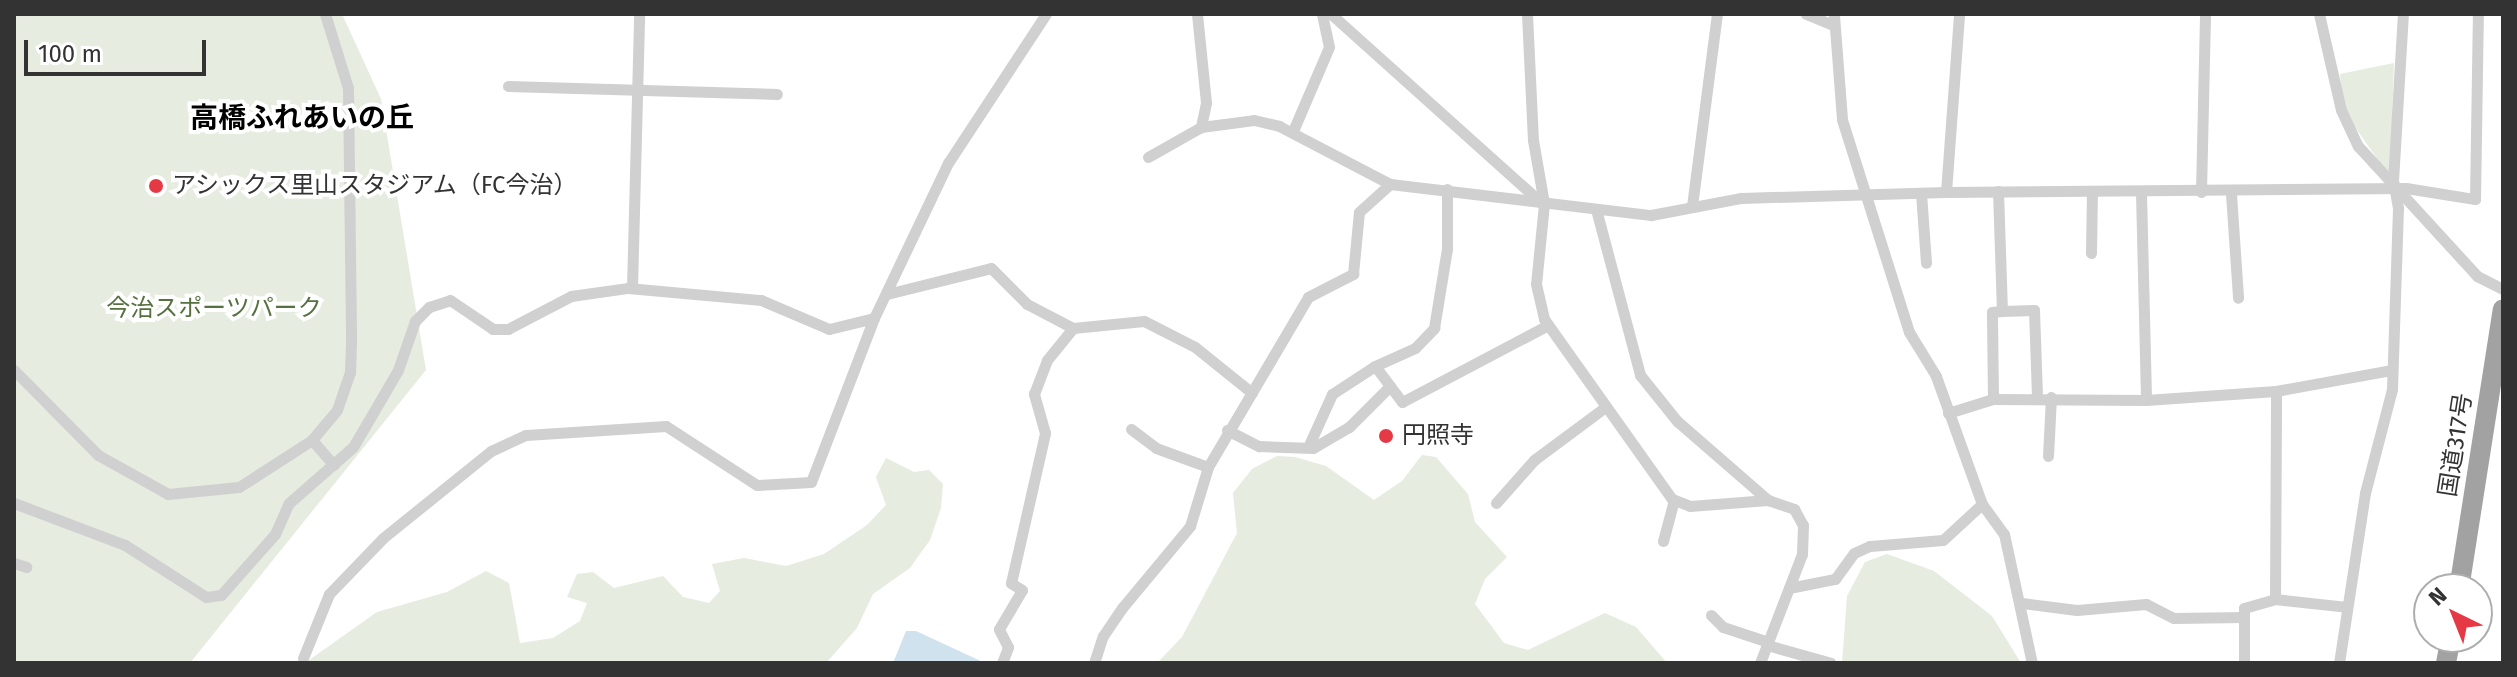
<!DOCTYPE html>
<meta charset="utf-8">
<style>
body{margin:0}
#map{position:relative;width:2517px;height:677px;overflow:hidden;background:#fff;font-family:"Fira Sans","Noto Sans JP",sans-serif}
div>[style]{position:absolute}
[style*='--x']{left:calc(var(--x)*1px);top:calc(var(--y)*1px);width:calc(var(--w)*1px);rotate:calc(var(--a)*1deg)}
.green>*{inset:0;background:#e6ecdf}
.water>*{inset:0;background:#cfe2ee}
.minor>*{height:11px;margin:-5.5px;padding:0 5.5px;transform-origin:5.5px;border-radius:5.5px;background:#d0d0d0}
.trunk>*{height:20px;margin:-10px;padding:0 10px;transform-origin:10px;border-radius:10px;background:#a2a2a2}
.dots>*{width:22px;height:22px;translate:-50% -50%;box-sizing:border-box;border:4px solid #fff;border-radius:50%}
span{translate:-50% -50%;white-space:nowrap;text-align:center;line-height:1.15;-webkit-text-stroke:8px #fff;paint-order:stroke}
.poi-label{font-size:24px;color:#333}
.left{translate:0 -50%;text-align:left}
.park-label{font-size:24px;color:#56703f}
.street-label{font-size:24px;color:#333}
.quarter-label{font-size:28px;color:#000;font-weight:700}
.frame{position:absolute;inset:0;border:16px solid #333;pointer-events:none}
.north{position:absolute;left:2413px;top:573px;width:80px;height:80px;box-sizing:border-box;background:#fff;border:2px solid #adadad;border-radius:50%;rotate:317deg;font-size:22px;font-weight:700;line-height:32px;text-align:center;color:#333}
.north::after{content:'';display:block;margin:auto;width:28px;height:36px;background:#e63946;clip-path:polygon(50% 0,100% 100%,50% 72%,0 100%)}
.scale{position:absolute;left:24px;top:40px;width:182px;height:36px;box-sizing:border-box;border:4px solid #333;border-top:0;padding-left:10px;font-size:24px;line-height:28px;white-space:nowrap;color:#333;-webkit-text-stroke:6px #fff;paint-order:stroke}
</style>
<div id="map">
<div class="green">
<div style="clip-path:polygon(14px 14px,342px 14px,381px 99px,426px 370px,190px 663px,14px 663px)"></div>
<div style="clip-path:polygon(2394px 63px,2390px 177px,2343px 110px,2340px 74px)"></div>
<div style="clip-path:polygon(1422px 455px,1436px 457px,1468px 494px,1475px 522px,1507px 557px,1485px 579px,1475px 604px,1504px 643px,1528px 650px,1605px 613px,1636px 627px,1667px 663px,1157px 663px,1182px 637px,1237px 533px,1233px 493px,1252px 469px,1277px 456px,1295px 457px,1326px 466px,1374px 500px,1402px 481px)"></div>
<div style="clip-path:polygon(886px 458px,914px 472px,929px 470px,943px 484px,941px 508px,930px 540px,910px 568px,873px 594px,857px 628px,826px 663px,305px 663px,377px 612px,447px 592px,486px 571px,509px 583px,520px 643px,553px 638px,580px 621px,587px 603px,567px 597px,577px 574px,593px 572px,614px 588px,663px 576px,683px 597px,709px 603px,720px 591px,712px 564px,744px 558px,786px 566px,824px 554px,867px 525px,886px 505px,876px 477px)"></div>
<div style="clip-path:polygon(1887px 554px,1934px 571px,1992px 616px,2021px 663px,1842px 663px,1847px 596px,1865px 562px)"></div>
</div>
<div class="water">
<div style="clip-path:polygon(906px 631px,916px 631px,985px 663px,893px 663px)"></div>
</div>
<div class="minor">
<div style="--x:325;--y:14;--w:77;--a:72.7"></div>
<div style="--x:348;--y:88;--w:255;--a:89.3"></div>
<div style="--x:351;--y:343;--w:29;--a:92"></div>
<div style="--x:350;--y:372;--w:40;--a:108.9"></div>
<div style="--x:337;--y:410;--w:39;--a:130"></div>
<div style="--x:312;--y:440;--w:33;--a:49"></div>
<div style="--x:1197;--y:14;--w:89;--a:84.2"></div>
<div style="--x:1206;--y:103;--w:25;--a:102"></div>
<div style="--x:1201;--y:127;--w:53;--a:-7.5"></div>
<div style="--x:1254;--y:120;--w:26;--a:13"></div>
<div style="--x:1279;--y:126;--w:125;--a:27.6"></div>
<div style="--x:1390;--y:184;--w:263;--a:6.8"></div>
<div style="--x:1651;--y:215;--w:92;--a:-10.7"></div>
<div style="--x:1741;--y:198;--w:205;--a:-1.7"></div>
<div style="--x:1946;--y:192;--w:460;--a:-0.5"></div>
<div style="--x:2406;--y:188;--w:70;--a:9.1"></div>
<div style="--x:2475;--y:199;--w:185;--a:-89.1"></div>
<div style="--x:1331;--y:14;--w:285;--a:41.9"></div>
<div style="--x:1527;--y:14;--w:126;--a:87.3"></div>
<div style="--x:1533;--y:140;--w:65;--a:80.2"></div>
<div style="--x:1544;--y:204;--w:80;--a:95.7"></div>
<div style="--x:1536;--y:284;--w:36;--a:77"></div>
<div style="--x:1544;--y:319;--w:221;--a:54.6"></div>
<div style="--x:1672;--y:499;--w:19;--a:21"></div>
<div style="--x:1690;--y:506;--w:78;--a:-4.4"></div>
<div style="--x:1768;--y:500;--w:28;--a:19"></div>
<div style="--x:1794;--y:509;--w:18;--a:61"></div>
<div style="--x:1803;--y:525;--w:29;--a:92"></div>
<div style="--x:1802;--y:554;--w:117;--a:111.1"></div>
<div style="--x:1806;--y:14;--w:29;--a:22"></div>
<div style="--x:2319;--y:14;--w:98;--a:77.1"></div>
<div style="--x:2341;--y:110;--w:40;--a:65"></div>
<div style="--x:2358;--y:146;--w:176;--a:47.5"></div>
<div style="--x:2477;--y:276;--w:29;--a:27"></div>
<div style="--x:508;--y:86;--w:269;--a:1.7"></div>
<div style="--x:1293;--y:131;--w:91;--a:-66.8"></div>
<div style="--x:1329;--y:47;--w:34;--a:-102"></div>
<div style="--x:1148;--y:157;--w:61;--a:-29.5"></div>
<div style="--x:1998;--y:191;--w:120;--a:88.1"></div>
<div style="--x:1946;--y:192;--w:178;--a:-85.8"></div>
<div style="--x:2201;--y:192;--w:178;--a:-88.7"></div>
<div style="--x:1921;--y:193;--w:70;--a:85.9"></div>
<div style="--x:2141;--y:193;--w:207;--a:88.6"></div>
<div style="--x:2231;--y:194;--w:104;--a:86.1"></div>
<div style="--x:1692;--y:206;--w:194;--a:-82.6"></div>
<div style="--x:1597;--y:213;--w:168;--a:75.1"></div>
<div style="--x:1640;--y:375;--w:59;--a:51.2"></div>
<div style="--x:1677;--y:421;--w:121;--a:41"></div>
<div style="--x:2091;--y:253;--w:61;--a:-89.1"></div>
<div style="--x:632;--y:288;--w:274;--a:-88.5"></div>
<div style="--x:887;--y:294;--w:107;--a:-14"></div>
<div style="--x:991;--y:268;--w:51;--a:45"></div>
<div style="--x:1027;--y:304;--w:52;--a:27.6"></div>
<div style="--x:1073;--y:328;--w:71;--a:-5.6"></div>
<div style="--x:1144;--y:321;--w:57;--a:27"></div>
<div style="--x:1195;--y:347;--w:73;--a:38.9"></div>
<div style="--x:1375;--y:366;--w:44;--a:-24.2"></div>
<div style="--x:1415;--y:348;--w:28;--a:-46"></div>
<div style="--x:1434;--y:328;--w:80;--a:-80.7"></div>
<div style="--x:1447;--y:249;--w:60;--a:-90"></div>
<div style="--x:14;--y:370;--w:120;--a:45.3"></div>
<div style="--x:98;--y:455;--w:80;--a:29.1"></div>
<div style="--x:168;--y:494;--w:71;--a:-5.6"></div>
<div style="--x:239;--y:487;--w:87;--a:-32.8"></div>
<div style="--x:1993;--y:399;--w:87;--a:-90.7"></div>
<div style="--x:1992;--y:312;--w:10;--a:-6"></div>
<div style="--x:2002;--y:311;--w:32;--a:-2"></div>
<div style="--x:2034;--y:310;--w:87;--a:88"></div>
<div style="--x:1948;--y:413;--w:47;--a:-17.3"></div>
<div style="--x:1993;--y:399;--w:153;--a:0.4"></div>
<div style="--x:2146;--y:400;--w:130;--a:-4"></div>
<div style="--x:2276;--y:391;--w:118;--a:-10.3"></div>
<div style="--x:1131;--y:429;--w:31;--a:37"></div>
<div style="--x:1156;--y:448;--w:55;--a:20.1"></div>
<div style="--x:1227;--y:430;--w:36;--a:27"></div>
<div style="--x:1259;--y:446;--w:54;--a:2.1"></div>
<div style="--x:1313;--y:448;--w:42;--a:-30.3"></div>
<div style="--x:1349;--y:427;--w:58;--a:-45"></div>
<div style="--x:1309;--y:445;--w:56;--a:-65.7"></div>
<div style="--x:1332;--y:394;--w:51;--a:-33.1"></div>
<div style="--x:1375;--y:366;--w:45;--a:53.1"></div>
<div style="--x:1402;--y:402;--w:165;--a:-27.8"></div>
<div style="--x:2048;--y:456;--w:59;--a:-87.1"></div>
<div style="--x:14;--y:503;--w:119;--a:20.7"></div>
<div style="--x:125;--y:545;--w:96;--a:32.7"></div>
<div style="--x:206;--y:597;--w:15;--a:-8"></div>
<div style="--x:221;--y:595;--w:81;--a:-48.5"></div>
<div style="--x:275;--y:534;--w:34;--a:-66"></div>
<div style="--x:289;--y:503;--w:85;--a:-41.2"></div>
<div style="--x:353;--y:447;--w:89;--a:-59.7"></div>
<div style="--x:398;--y:370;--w:52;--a:-70.9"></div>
<div style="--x:415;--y:321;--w:20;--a:-45"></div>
<div style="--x:429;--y:307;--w:22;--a:-18"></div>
<div style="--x:450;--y:300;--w:52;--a:34"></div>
<div style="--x:493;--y:329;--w:15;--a:0"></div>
<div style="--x:508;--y:329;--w:71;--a:-27.6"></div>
<div style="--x:571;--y:296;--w:58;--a:-8"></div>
<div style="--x:628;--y:288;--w:134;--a:5.2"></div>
<div style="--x:761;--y:300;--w:74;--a:23.1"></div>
<div style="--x:829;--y:329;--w:46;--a:-13.7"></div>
<div style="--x:874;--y:318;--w:172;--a:-64.5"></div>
<div style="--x:948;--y:163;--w:178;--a:-56.7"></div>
<div style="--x:1496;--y:503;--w:57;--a:-48.5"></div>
<div style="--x:1534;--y:460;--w:87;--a:-36.6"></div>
<div style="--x:1982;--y:504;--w:37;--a:54"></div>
<div style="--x:2004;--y:534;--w:132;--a:77.8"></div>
<div style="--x:1663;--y:541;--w:42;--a:-75"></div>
<div style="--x:14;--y:563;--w:13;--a:18"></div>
<div style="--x:1789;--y:588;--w:47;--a:-11.1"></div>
<div style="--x:1835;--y:579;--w:32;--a:-54"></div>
<div style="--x:1854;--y:553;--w:17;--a:-24"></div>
<div style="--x:1870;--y:546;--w:73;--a:-4.7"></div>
<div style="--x:1943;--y:540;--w:53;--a:-42.7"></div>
<div style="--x:1982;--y:504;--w:136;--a:-109.8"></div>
<div style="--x:1936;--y:376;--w:52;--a:-121.5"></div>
<div style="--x:1909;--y:332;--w:223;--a:-107.5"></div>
<div style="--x:1842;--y:119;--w:105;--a:-94.4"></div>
<div style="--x:2275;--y:599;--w:208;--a:-89.7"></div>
<div style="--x:2022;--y:603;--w:55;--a:7.3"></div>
<div style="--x:2077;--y:610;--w:69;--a:-5"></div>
<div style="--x:2146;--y:604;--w:31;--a:27"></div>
<div style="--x:2174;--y:618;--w:70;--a:-0.8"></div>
<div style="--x:1711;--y:615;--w:17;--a:45"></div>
<div style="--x:1723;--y:627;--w:47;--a:18.4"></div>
<div style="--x:1767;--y:645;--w:66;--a:15.7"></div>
<div style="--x:303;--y:658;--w:69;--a:-67.9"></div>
<div style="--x:329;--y:594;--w:78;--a:-46"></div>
<div style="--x:383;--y:538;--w:139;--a:-38.9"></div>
<div style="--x:491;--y:451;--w:38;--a:-25"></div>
<div style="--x:526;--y:435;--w:140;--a:-3.7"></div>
<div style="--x:666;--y:426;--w:108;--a:33"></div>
<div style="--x:757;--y:485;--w:54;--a:-3.2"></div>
<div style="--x:811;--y:482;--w:176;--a:-69"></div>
<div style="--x:1002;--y:663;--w:17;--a:-69"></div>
<div style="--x:1008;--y:647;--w:20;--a:-117"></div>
<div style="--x:999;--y:629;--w:45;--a:-59.5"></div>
<div style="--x:1022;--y:590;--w:13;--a:-148"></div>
<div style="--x:1011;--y:583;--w:154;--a:-77.2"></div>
<div style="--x:1045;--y:433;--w:41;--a:-105.8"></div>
<div style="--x:1034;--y:394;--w:36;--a:-69"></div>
<div style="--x:1047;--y:360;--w:41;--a:-50.9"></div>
<div style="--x:1094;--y:663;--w:28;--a:-72"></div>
<div style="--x:1103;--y:636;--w:34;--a:-56"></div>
<div style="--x:1122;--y:608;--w:107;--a:-50.3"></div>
<div style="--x:1190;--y:526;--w:62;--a:-73"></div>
<div style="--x:1208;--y:467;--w:197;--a:-59.5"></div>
<div style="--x:1308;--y:297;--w:51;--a:-27.1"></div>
<div style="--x:1353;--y:274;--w:62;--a:-84.5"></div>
<div style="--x:1359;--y:212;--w:42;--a:-42.1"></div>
<div style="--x:2244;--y:663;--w:55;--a:-90"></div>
<div style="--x:2244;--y:608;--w:32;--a:-16"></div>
<div style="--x:2275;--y:599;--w:72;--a:6.3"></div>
<div style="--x:2339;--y:663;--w:172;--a:-81.3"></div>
<div style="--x:2365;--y:493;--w:107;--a:-75.4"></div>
<div style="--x:2392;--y:389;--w:181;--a:-88.1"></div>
<div style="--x:2398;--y:208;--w:27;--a:-100"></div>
<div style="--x:2393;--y:181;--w:167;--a:-86.6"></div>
</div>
<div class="trunk">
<div style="--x:2459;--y:589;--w:283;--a:-81.1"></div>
<div style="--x:2446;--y:663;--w:26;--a:-79"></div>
</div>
<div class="dots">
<div style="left:156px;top:186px;background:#e63946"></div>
<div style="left:1386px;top:436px;background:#e63946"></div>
</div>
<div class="poi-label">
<span class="left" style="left:172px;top:186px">アシックス里山スタジアム（FC今治）</span>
<span class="left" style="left:1402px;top:436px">円照寺</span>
</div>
<div class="park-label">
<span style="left:214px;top:309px">今治スポーツパーク</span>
</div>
<div class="street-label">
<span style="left:2456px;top:445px;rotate:-81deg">国道317号</span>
</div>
<div class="quarter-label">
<span style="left:302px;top:118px">高橋ふれあいの丘</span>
</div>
<div class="frame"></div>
<div class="north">N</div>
<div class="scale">100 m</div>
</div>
